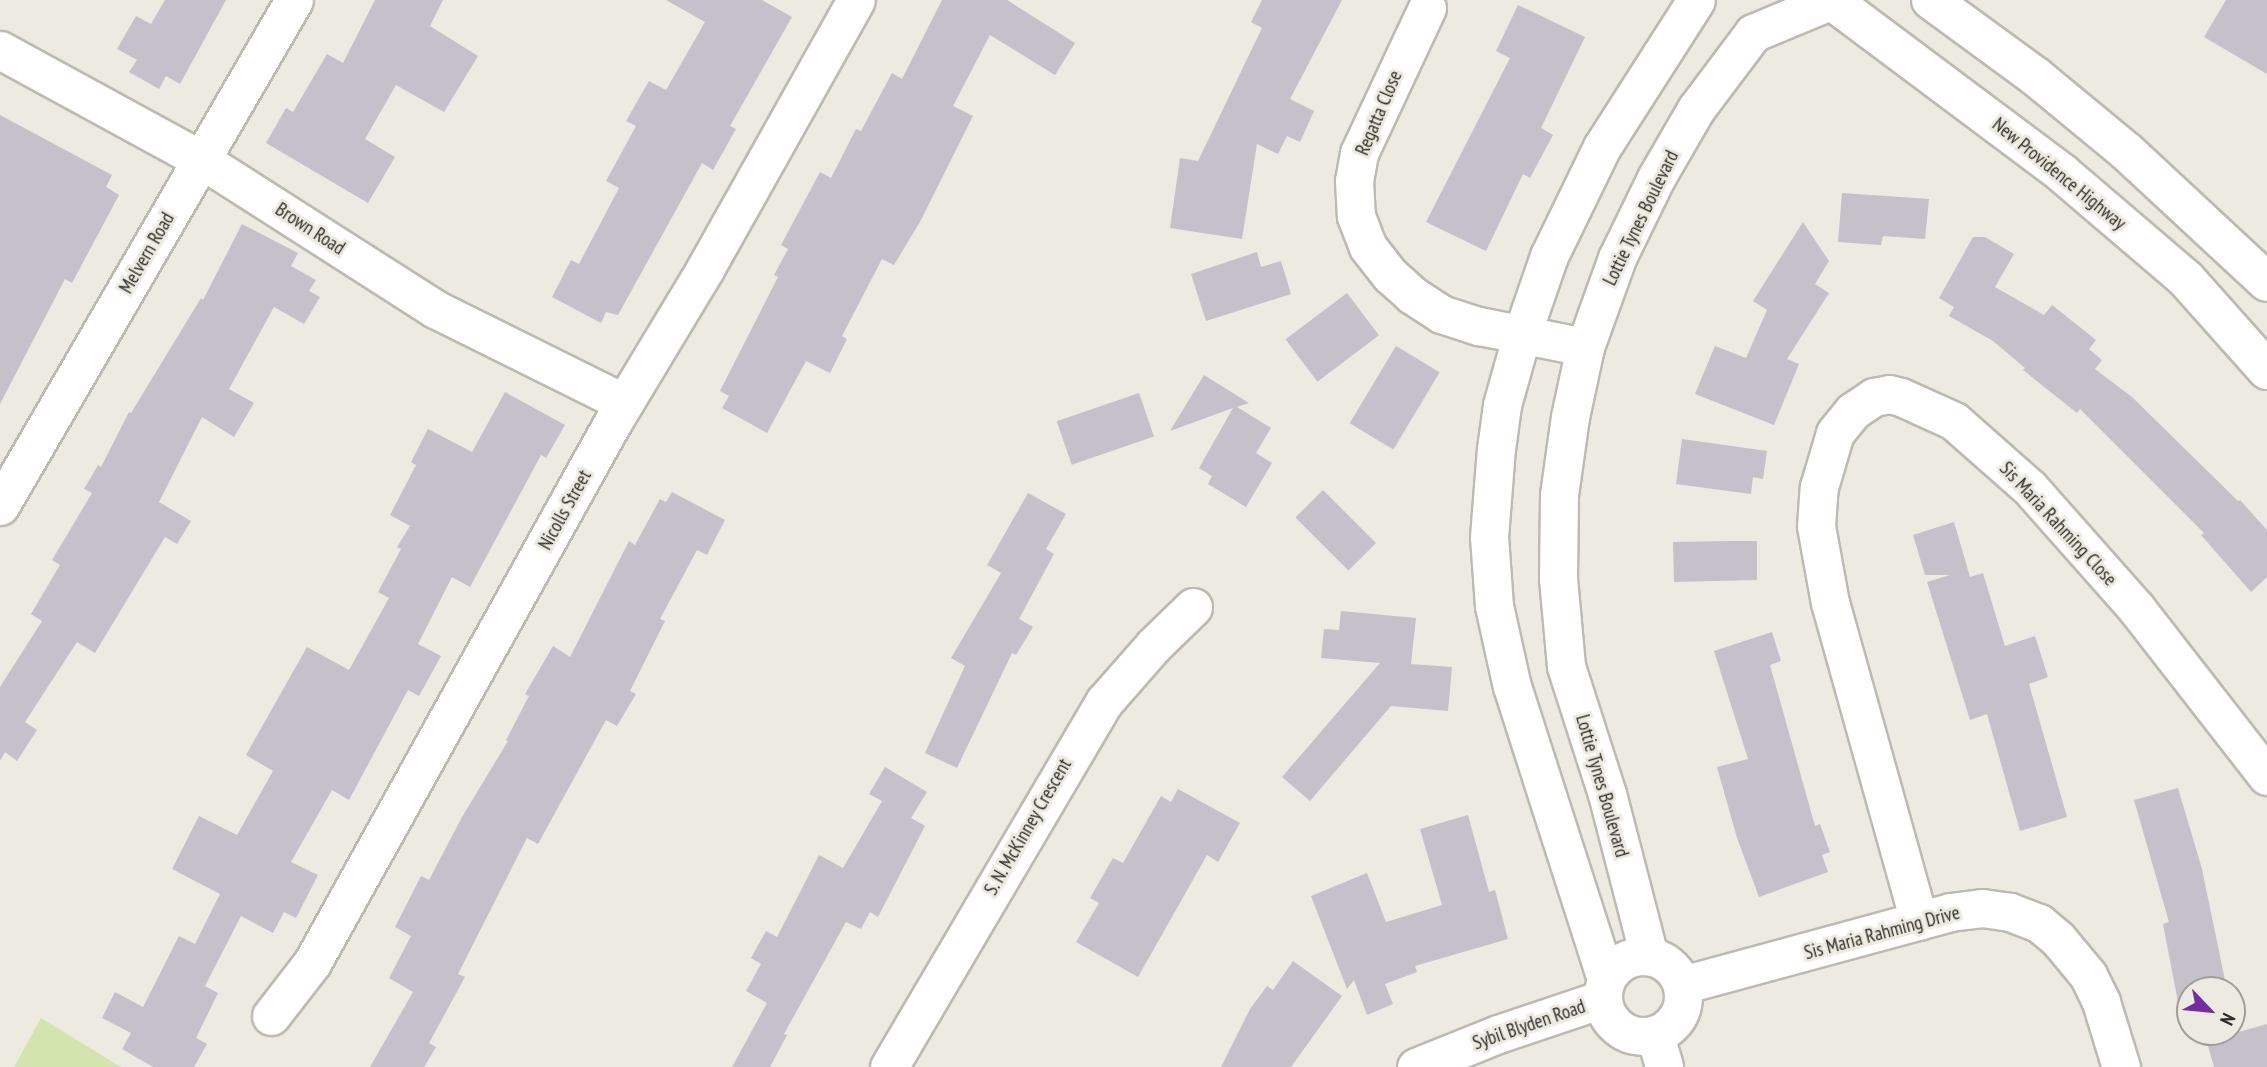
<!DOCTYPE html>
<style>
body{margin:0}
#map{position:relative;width:2267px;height:1067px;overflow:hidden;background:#edeae1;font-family:"PT Sans Narrow",sans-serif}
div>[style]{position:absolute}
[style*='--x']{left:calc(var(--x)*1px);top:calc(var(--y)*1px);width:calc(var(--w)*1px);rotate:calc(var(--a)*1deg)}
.green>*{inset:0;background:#d3e4ae}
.building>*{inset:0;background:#c4c1ca;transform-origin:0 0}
.roads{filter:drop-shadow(2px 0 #bdbab1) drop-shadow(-2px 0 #bdbab1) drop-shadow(0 2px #bdbab1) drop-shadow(0 -2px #bdbab1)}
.minor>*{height:37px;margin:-18.5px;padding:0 18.5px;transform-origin:18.5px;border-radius:18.5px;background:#fff}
.minor>.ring{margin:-18.5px;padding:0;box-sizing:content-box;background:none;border:37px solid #fff;border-radius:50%}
.trunk>*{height:38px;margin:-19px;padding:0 19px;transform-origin:19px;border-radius:19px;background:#fff}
span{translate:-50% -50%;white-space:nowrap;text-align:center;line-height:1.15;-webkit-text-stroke:6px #edeae1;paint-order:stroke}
.street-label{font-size:19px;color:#2d2c29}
.north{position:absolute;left:2176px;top:976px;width:70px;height:70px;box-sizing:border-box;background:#edeae1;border:2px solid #a09e97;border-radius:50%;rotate:116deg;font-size:19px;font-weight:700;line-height:28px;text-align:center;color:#2d2c29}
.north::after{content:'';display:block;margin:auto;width:24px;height:32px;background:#742da1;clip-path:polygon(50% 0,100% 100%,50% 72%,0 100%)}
</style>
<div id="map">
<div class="green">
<div style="clip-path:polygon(41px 1018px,121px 1067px,14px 1067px)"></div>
</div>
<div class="building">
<div style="clip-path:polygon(165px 0,226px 0,180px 84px,166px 76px,159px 89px,129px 72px,137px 60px,117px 49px,136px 16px,151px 24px)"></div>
<div style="clip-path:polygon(375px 0,443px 0,430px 26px,478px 56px,444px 112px,396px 85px,365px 139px,395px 157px,368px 203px,266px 143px,286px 108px,293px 112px,327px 54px,343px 63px)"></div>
<div style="clip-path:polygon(666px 0,762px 0,792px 17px,730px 126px,736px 129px,713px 170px,702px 163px,618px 315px,606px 312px,601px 323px,552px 297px,571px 260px,579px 264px,619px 188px,606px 181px,636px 126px,626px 121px,649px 81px,666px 90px,705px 22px)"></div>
<div style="clip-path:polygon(942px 0,1007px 0,1075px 43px,1055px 75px,990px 35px,953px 106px,973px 116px,921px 220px,894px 265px,882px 259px,842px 336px,847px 339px,830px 373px,806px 361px,767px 433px,722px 408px,729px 396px,720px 391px,778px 277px,774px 275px,788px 249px,781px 245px,820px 172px,831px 178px,856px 129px,861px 131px,892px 73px,902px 79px)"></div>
<div style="clip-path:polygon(1262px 0,1342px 0,1290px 99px,1314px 111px,1300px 142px,1287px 136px,1278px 154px,1257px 144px,1242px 239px,1170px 228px,1180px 158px,1198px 161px,1262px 28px,1251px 22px)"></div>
<div style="clip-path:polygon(2226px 0,2267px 0,2267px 74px,2204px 37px)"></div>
<div style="clip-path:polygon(1518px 5px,1585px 37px,1541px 128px,1553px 135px,1530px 178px,1523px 174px,1486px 251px,1426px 222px,1510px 58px,1496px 51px)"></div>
<div style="clip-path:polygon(0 115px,112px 175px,106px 187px,119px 195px,72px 283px,65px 279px,0 404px)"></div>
<div style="clip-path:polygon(1842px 193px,1929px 199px,1925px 239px,1883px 236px,1881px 245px,1838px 242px)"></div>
<div style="clip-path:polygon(1803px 222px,1829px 261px,1815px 284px,1829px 293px,1787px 359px,1799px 364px,1774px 425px,1695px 394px,1715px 346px,1746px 358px,1767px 310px,1753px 301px)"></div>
<div style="clip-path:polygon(242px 224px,298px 253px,291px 266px,316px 280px,309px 291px,320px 297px,304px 324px,274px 307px,229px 389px,254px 403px,234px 437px,202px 417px,159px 502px,191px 521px,177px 544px,165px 537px,95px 653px,77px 642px,25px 722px,37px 730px,17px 761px,5px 752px,0 761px,0 687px,42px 621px,31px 614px,60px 565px,52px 560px,92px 493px,84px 489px,98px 465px,101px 467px,129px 412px,131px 413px,201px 298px,203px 300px)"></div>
<div style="clip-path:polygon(1973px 237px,1985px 237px,2014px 254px,1995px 287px,2044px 315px,2052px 305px,2096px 340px,2089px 349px,2102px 360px,2095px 369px,2132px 397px,2238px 501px,2240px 500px,2267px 530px,2267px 577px,2251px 592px,2201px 535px,2204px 533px,2080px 409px,2077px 413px,2023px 370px,2025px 368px,1993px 341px,1949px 316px,1954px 307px,1939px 298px)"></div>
<div style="clip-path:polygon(1257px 252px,1261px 267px,1281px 261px,1291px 294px,1206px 321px,1191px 274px)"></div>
<div style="left:1347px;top:293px;width:53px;height:77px;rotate:53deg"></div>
<div style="left:1396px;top:346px;width:51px;height:90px;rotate:31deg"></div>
<div style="clip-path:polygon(1204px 375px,1249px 403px,1237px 407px,1271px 428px,1256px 453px,1272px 463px,1246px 507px,1208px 484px,1212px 476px,1199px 468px,1233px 408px,1170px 431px)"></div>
<div style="clip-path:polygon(505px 392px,565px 425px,546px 458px,541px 455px,470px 587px,452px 577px,418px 644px,441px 656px,419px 696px,408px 690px,349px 800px,332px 790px,291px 862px,318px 875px,296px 918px,284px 912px,273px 933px,241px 916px,205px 986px,218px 993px,196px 1038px,207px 1044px,194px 1067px,153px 1067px,122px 1049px,131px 1033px,102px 1018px,115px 992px,143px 1007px,179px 936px,195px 944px,220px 894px,172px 869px,199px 816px,237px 835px,273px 771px,246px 755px,307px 647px,349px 670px,389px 598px,378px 592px,401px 549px,397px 547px,410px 526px,390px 515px,416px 465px,411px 462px,428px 429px,472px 452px)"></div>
<div style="left:1139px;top:393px;width:46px;height:87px;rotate:71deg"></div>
<div style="clip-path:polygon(1682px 439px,1767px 451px,1763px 479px,1753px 477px,1751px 494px,1676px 484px)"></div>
<div style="left:1323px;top:490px;width:75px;height:39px;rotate:45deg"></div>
<div style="clip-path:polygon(672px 492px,725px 520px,707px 555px,697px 550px,660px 619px,665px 621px,630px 691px,636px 694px,617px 726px,606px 720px,538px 844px,527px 838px,458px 974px,465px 977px,429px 1043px,436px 1047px,424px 1067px,370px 1067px,413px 992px,389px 978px,411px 936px,395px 927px,421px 876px,429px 880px,462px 817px,508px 741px,506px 740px,529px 696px,525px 694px,553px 646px,570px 657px,629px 541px,635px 545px,660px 499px,666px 502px)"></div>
<div style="clip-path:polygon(1028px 493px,1066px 514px,1046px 549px,1054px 554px,1019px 619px,1033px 627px,1016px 655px,1012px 653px,957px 768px,925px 753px,965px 666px,951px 658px,1001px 573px,987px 565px)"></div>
<div style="clip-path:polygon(1954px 522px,1970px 577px,1983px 573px,2005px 646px,2035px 636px,2048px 677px,2029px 684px,2067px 817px,2020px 831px,1987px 714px,1970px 720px,1927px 582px,1950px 575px,1925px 575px,1913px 535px)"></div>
<div style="clip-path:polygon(1729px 541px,1757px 541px,1757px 580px,1674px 582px,1673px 542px)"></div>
<div style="clip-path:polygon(1341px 611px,1416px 618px,1411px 664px,1452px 667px,1448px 711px,1391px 706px,1310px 801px,1282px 777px,1380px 663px,1321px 658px,1324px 629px,1339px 630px)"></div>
<div style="clip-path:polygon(1772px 632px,1781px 661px,1770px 665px,1815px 826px,1820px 824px,1830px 852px,1822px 855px,1828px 872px,1759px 897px,1737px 838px,1717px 767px,1748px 759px,1714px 651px)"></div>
<div style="clip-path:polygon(885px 767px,927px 792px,911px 818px,925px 826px,878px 917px,870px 912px,861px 929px,846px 922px,784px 1034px,787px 1035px,770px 1067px,732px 1067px,767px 1003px,746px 991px,761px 964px,751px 958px,766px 931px,777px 937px,819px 855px,843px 868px,882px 801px,869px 794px)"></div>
<div style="clip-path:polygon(2178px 788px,2202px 869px,2227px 990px,2190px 990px,2190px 999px,2178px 1002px,2163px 924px,2169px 922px,2134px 800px)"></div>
<div style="clip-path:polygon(1178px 789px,1240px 823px,1218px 862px,1207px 855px,1138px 977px,1076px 942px,1099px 903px,1090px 898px,1113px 858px,1123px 863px,1161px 796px,1171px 802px)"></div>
<div style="clip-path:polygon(1468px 815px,1489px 892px,1495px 890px,1508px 939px,1415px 966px,1417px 972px,1385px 984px,1393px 1004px,1367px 1015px,1354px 980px,1347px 989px,1311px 896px,1367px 873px,1386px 922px,1442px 905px,1420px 829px)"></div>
<div style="clip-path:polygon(1293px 961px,1342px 996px,1291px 1067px,1221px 1067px,1250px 1009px,1267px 986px,1273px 990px)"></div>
<div style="clip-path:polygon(2232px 1018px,2235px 1033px,2267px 1024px,2267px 1067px,2214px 1067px,2204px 1032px,2232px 1032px)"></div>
</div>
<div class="roads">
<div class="minor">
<div style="--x:1427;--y:8;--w:160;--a:115.1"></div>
<div style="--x:1359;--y:153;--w:27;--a:100"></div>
<div style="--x:1354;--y:180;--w:36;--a:87"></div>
<div style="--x:1356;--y:216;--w:33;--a:69"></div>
<div style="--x:1368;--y:247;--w:36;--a:52"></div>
<div style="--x:1390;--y:275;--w:30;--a:42"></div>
<div style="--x:1412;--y:295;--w:35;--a:33"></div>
<div style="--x:1441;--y:314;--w:40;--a:18"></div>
<div style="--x:1479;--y:326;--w:108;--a:11.2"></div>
<div style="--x:0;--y:50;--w:230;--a:28.6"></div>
<div style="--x:202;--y:160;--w:277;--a:32.6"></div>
<div style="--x:435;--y:309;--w:211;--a:26.4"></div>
<div style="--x:0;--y:506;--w:585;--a:-59.84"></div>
<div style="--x:1919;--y:921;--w:330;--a:-105.6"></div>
<div style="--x:1830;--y:603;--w:78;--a:-100.3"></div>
<div style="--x:1816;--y:526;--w:39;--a:-86"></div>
<div style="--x:1819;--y:487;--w:56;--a:-73.5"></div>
<div style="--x:1835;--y:433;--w:28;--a:-51"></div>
<div style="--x:1853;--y:411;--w:25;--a:-34"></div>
<div style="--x:1874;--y:397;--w:15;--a:-11"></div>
<div style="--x:1889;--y:394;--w:12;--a:14"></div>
<div style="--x:1901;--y:397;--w:58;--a:24.4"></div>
<div style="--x:1954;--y:421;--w:101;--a:41.4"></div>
<div style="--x:2030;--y:488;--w:160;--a:48.5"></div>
<div style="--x:2136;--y:608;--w:213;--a:52.1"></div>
<div class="ring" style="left:1603px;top:956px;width:43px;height:43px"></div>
<div style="--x:1649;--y:956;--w:167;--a:-104.5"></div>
<div style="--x:1607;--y:794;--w:134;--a:-107.8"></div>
<div style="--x:1566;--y:666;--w:88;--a:-95.2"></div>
<div style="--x:1558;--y:578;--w:83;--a:-89.3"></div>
<div style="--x:1559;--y:495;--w:79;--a:-82"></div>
<div style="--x:1570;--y:417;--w:72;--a:-77.9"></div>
<div style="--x:1585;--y:347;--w:95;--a:-70.2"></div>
<div style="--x:1617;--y:258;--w:89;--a:-64"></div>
<div style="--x:1656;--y:178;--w:80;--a:-59.9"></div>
<div style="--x:1696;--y:109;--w:95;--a:-53.1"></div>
<div style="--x:1753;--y:33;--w:86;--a:-22.7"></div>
<div style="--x:1606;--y:979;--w:307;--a:-107.8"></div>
<div style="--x:1512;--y:687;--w:83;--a:-102.5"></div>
<div style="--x:1494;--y:606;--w:69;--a:-94.1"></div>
<div style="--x:1489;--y:537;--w:88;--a:-85.5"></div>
<div style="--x:1496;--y:449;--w:44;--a:-82.2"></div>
<div style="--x:1502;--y:405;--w:74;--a:-74.3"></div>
<div style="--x:1522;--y:334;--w:83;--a:-70.9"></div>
<div style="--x:1549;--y:256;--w:121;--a:-64.1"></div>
<div style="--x:1602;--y:147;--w:174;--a:-57.4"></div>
<div style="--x:1682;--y:985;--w:278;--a:-15.2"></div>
<div style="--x:1950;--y:912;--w:32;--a:-7"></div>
<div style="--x:1982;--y:908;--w:28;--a:8"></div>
<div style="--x:2010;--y:912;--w:31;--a:21"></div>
<div style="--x:2039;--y:923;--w:25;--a:40"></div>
<div style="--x:2058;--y:939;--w:47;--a:50.2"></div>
<div style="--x:2088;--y:975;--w:30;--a:64"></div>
<div style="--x:2101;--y:1002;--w:68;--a:72.9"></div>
<div style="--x:271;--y:1016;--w:67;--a:-52.3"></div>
<div style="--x:312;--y:963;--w:621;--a:-60.92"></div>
<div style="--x:614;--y:420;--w:176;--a:-58.9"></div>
<div style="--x:705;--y:269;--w:308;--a:-60.7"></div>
<div style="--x:1655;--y:1035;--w:33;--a:74"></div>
<div style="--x:889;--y:1067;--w:424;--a:-59.5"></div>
<div style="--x:1104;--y:702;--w:74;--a:-48.8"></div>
<div style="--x:1153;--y:646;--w:56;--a:-44.3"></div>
<div style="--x:1416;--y:1067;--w:88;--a:-21.9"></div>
<div style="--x:1498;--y:1034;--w:110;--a:-18.6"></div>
</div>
<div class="trunk">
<div style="--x:1831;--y:0;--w:289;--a:36.8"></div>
<div style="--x:2062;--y:173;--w:163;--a:40.5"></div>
<div style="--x:2186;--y:279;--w:122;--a:48.3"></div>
<div style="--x:1931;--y:0;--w:129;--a:36.2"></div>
<div style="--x:2035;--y:76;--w:118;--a:39.5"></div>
<div style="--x:2126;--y:151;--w:192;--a:42.9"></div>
</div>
</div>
<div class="street-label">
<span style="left:1379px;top:113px;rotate:-67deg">Regatta Close</span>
<span style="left:2059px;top:174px;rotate:39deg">New Providence Highway</span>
<span style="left:1641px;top:218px;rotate:-64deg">Lottie Tynes Boulevard</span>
<span style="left:310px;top:229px;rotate:33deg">Brown Road</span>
<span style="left:147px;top:253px;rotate:-60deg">Melvern Road</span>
<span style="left:565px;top:510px;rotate:-61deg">Nicolls Street</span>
<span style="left:2058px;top:524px;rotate:47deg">Sis Maria Rahming Close</span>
<span style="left:1602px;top:786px;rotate:74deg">Lottie Tynes Boulevard</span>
<span style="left:1028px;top:827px;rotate:-60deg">S. N. McKinney Crescent</span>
<span style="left:1882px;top:933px;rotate:-15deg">Sis Maria Rahming Drive</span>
<span style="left:1529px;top:1025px;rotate:-19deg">Sybil Blyden Road</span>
</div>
<div class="north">N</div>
</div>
